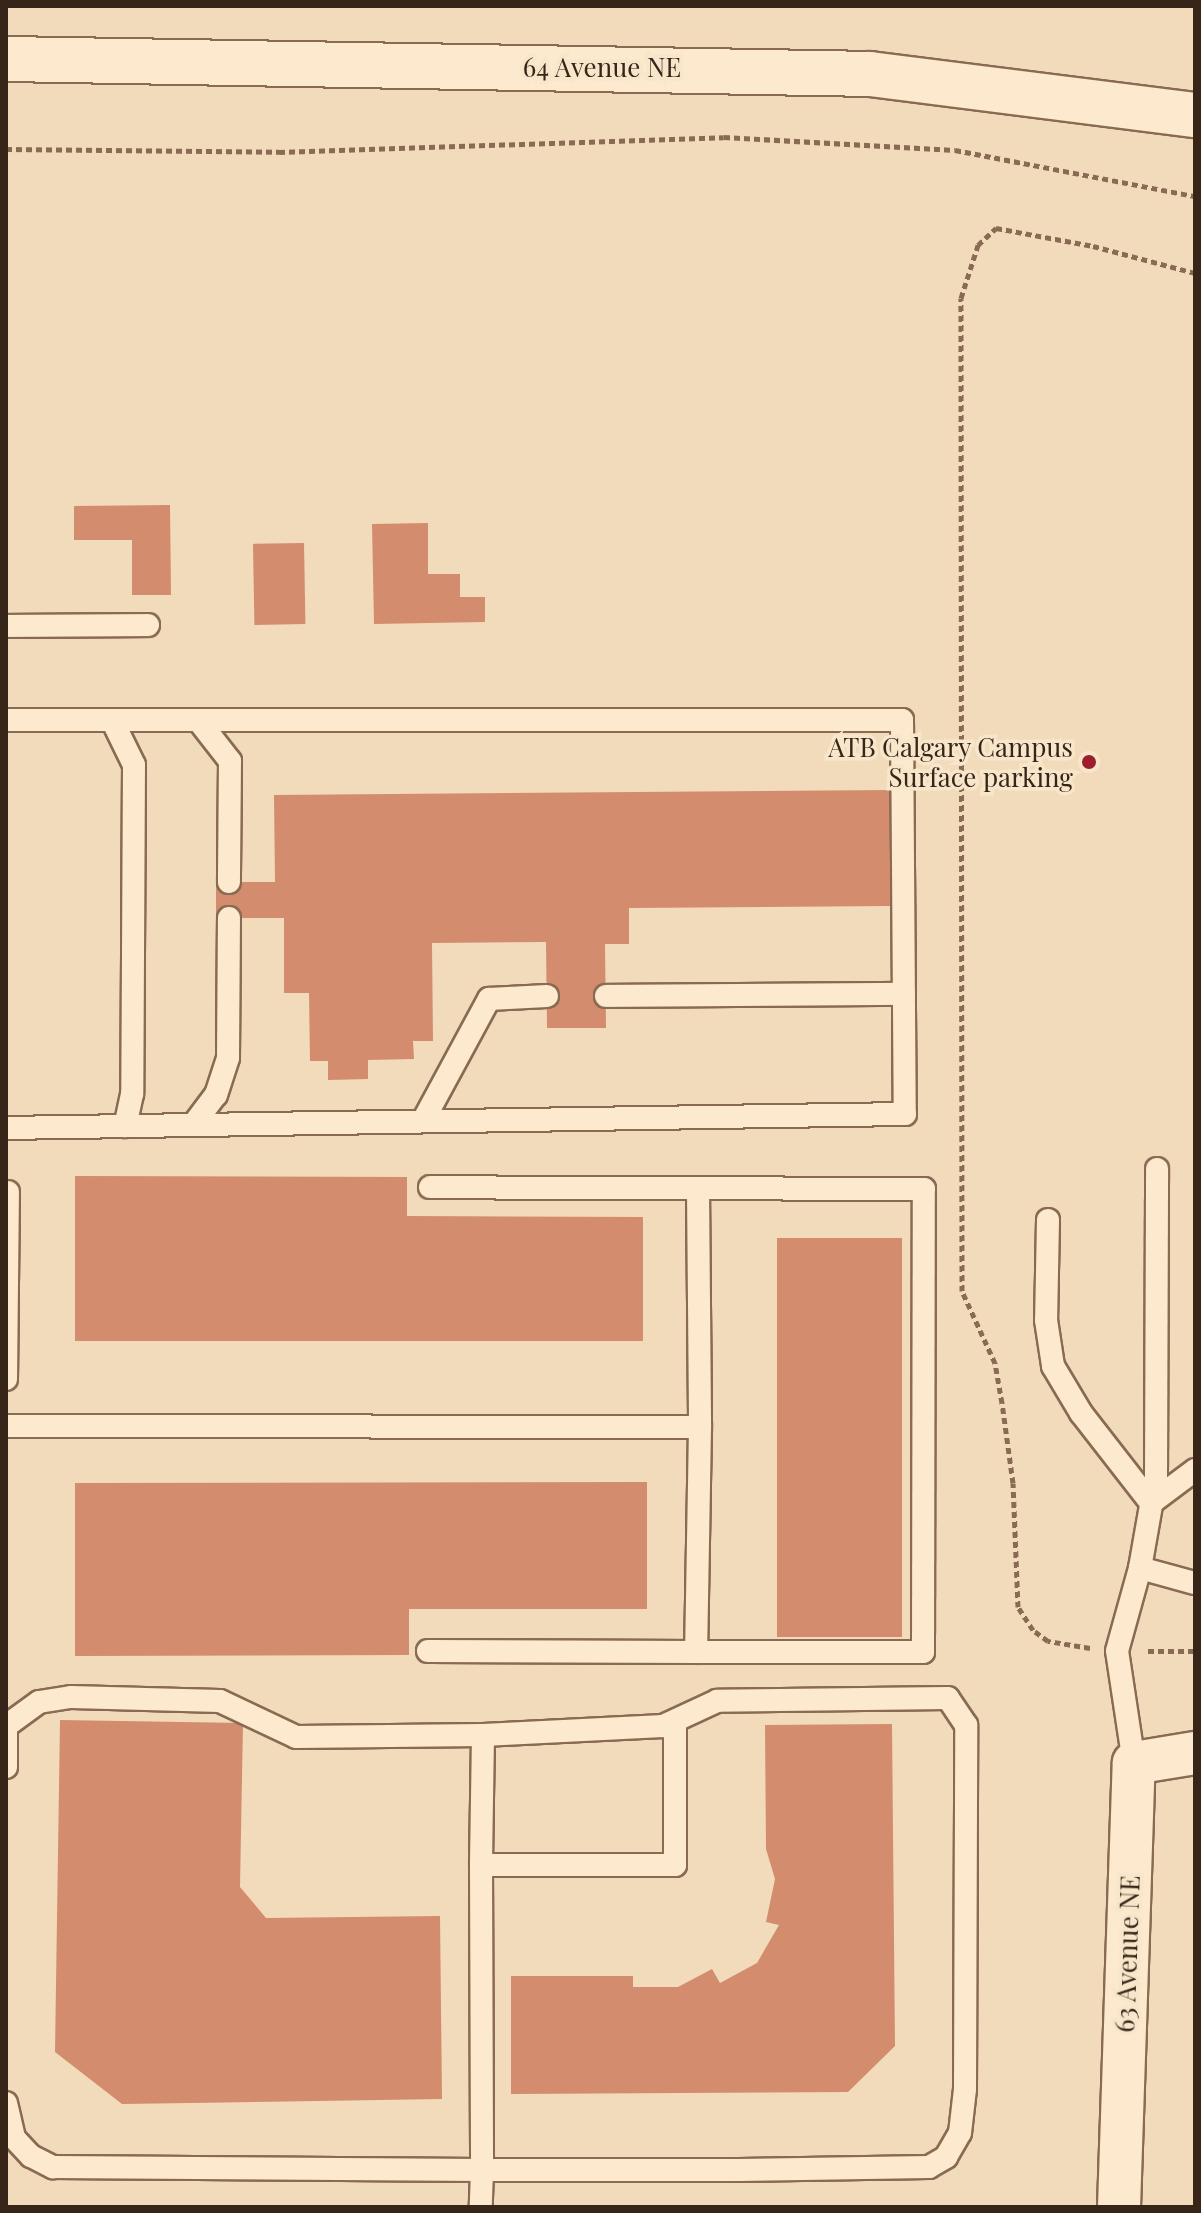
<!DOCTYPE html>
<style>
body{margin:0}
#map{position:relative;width:1201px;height:2213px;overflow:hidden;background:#f1dbba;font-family:"Playfair Display",serif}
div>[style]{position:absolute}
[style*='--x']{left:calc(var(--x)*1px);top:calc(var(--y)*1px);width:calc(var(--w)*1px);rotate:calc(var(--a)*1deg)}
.building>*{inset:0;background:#d38c6d;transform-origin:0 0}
.path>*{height:5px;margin-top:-2.5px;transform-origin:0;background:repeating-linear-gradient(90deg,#896a53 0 6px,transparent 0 10px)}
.roads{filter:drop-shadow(2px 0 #896a53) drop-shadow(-2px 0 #896a53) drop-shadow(0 2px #896a53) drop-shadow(0 -2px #896a53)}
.service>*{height:22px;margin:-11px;padding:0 11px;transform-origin:11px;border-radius:11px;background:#fce9ce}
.minor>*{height:42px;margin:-21px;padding:0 21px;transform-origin:21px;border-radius:21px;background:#fce9ce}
.tertiary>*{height:44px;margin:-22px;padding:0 22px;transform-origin:22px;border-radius:22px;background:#fce9ce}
.dots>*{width:22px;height:22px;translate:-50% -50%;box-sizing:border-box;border:4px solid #f8e6ca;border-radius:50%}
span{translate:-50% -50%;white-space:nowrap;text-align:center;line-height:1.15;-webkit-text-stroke:7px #f8e6ca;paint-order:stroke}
.street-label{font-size:26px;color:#37251a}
.poi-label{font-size:26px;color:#37251a}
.right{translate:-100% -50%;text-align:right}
.frame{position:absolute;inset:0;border:8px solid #37251a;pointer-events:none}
</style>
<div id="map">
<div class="building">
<div style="clip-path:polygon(170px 505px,171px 595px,132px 595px,132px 540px,74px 540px,74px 506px)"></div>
<div style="clip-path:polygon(428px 523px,428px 574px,460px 574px,460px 597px,485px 597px,485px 622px,374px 624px,372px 524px)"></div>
<div style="left:304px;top:543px;width:81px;height:51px;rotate:89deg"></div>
<div style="clip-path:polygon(891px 790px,891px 906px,629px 908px,629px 944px,605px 944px,606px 1028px,547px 1028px,546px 942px,432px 943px,433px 1041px,413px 1041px,414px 1059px,368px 1060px,368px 1079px,328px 1080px,328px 1061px,310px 1061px,309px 993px,284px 993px,284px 918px,216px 918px,216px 882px,275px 882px,274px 795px)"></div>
<div style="clip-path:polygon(75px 1176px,407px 1177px,407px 1216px,643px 1217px,643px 1341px,75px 1341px)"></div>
<div style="left:777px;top:1238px;width:125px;height:399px"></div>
<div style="clip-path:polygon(647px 1482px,647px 1609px,409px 1609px,409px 1655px,75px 1656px,75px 1483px)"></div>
<div style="clip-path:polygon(60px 1720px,243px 1723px,240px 1887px,266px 1918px,440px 1916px,442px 2099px,122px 2104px,55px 2052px)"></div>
<div style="clip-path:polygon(892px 1724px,895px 2046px,848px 2092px,511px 2094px,511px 1976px,633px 1976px,633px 1987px,678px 1987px,712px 1969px,720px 1983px,757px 1963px,779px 1925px,766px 1922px,775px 1879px,766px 1849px,765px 1725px)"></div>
</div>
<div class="path">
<div style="--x:6;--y:149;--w:273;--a:0.6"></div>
<div style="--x:279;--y:152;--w:445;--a:-1.9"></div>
<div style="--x:724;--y:137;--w:231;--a:3.2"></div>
<div style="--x:955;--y:150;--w:244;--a:10.9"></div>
<div style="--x:1090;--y:1648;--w:43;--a:-170.5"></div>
<div style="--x:1048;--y:1641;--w:19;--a:-144"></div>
<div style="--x:1033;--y:1630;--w:27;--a:-123"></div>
<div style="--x:1018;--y:1607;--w:124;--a:-92.3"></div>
<div style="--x:1013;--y:1483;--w:81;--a:-97.8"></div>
<div style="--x:1002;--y:1403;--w:41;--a:-99.9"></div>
<div style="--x:995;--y:1363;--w:79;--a:-114.6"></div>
<div style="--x:962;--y:1291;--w:993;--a:-90.06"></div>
<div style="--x:961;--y:298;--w:56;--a:-72.2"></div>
<div style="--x:978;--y:245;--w:25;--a:-43"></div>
<div style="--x:996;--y:228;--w:99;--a:10.5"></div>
<div style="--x:1093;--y:246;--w:106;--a:14.8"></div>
<div style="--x:1148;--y:1651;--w:47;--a:0"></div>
</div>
<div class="roads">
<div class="service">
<div style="--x:6;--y:626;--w:142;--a:-0.4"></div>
<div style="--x:6;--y:720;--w:896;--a:0"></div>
<div style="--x:902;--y:720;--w:394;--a:89.6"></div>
<div style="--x:905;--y:1114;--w:899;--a:179.11"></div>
<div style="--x:112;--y:720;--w:50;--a:63.9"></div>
<div style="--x:134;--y:765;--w:329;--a:90.3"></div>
<div style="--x:132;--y:1094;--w:33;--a:102"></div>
<div style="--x:198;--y:720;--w:52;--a:52"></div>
<div style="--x:230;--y:761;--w:121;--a:90.5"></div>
<div style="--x:606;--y:996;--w:298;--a:-0.4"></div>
<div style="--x:423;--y:1121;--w:139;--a:-61.6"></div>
<div style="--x:489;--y:999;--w:58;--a:-3"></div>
<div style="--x:193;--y:1125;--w:38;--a:-53"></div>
<div style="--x:216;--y:1095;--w:39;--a:-72"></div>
<div style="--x:228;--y:1058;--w:140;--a:-89.6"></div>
<div style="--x:698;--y:1189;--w:238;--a:89.5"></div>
<div style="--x:1048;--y:1220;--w:100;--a:91.1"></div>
<div style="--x:1046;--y:1320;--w:47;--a:81.3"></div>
<div style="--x:1053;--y:1366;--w:55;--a:59.2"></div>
<div style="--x:1081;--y:1413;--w:114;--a:52.1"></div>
<div style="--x:1151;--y:1503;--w:55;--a:-36.9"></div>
<div style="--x:6;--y:1379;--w:187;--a:-89.4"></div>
<div style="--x:6;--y:1426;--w:694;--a:0.08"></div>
<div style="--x:700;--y:1427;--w:225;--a:91"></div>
<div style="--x:696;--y:1652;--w:227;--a:0"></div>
<div style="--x:923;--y:1652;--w:463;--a:-89.9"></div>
<div style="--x:924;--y:1189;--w:494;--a:-179.8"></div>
<div style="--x:1140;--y:1568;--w:57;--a:15.3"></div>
<div style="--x:428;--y:1651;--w:268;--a:0.2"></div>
<div style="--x:6;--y:1726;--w:41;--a:-36"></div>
<div style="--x:39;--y:1702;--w:32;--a:-9"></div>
<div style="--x:71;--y:1697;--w:149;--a:1.5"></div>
<div style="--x:220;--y:1701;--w:84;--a:25.3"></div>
<div style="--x:296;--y:1737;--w:187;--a:-0.6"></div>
<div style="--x:6;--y:1726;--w:41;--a:90"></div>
<div style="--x:1134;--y:1763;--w:113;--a:-98.6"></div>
<div style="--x:1117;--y:1651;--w:86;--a:-74.5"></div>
<div style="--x:1140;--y:1568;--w:92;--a:-80"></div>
<div style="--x:1156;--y:1477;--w:308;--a:-89.8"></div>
<div style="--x:481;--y:1865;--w:194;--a:0"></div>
<div style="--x:675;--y:1865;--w:142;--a:-90"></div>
<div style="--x:6;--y:2103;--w:36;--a:77"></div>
<div style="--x:14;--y:2138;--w:25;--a:47"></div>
<div style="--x:31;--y:2156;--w:25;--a:27"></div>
<div style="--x:53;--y:2167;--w:429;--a:0.4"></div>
<div style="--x:482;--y:2170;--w:257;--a:0"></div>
<div style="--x:739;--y:2170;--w:190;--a:-0.9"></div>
<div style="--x:929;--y:2167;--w:20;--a:-30"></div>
<div style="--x:946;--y:2157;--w:28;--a:-60"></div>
<div style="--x:960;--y:2133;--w:44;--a:-83.5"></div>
<div style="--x:965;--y:2089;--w:364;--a:-89.8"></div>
<div style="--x:966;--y:1725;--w:32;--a:-124"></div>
<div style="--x:948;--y:1698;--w:231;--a:179.3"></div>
<div style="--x:717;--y:1701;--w:60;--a:155.2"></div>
<div style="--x:663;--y:1726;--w:180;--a:177.1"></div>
<div style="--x:483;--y:1735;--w:130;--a:90.9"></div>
<div style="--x:481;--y:1865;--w:305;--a:89.8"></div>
<div style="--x:482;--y:2170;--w:37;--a:92"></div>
</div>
<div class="minor">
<div style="--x:1119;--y:2207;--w:444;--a:-88.1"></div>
<div style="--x:1134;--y:1763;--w:62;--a:-9.3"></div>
</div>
<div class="tertiary">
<div style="--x:6;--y:59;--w:864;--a:0.99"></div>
<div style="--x:870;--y:74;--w:328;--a:7.2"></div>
</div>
</div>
<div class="dots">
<div style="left:1089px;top:762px;background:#9d1e2c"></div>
</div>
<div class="street-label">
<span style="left:602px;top:67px">64 Avenue NE</span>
<span style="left:1127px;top:1954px;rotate:-88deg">63 Avenue NE</span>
</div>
<div class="poi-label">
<span class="right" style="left:1073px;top:762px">ATB Calgary Campus<br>Surface parking</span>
</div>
<div class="frame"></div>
</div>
